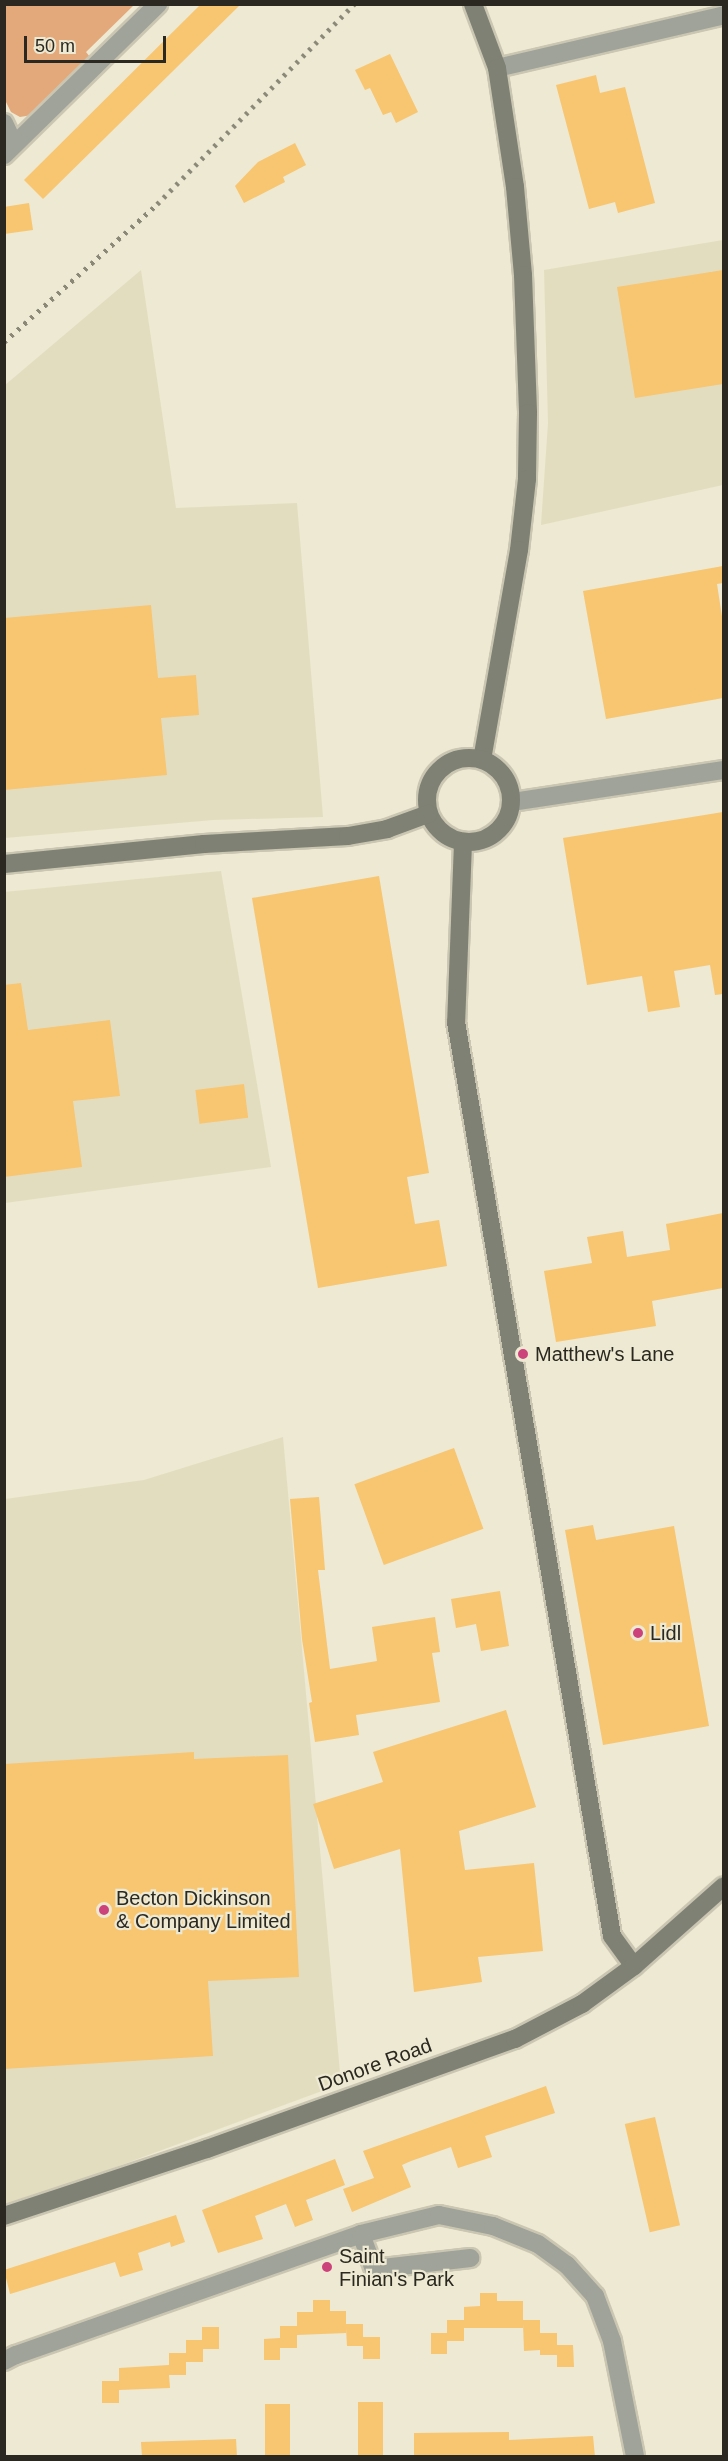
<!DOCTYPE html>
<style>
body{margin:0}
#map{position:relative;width:728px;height:2461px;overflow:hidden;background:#ede9d2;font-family:Helvetica,sans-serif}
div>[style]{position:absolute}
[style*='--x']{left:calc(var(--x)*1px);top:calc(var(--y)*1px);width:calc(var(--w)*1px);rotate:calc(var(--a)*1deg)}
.built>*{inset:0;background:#e3ddc0}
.green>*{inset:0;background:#e4a97b}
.building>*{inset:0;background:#f8c571;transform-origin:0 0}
.roads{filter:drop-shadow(2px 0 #cac6b2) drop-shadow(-2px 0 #cac6b2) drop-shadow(0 2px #cac6b2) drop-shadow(0 -2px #cac6b2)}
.street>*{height:18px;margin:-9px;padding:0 9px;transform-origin:9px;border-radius:9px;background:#a0a399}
.secondary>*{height:18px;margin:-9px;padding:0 9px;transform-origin:9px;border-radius:9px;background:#7e8173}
.secondary>.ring{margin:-9px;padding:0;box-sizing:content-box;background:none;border:18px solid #7e8173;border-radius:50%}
.rail>*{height:4.5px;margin-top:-2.25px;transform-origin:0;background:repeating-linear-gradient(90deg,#8b8878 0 3px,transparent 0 9px)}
.dots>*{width:16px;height:16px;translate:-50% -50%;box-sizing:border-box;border:3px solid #ede9d2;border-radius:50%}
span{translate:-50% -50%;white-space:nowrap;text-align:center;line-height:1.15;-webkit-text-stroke:4.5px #ede9d2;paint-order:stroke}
.poi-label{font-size:20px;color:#2a2820}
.left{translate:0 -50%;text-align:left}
.street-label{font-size:20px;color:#2a2820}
.frame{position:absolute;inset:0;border:6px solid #2a2820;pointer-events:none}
.scale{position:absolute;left:24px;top:36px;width:142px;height:27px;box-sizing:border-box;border:3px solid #2a2820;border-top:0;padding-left:8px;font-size:18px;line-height:21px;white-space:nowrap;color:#2a2820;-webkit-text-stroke:4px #ede9d2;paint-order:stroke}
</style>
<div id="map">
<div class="built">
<div style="clip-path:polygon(723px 240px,723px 485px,541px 525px,548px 423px,544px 270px)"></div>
<div style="clip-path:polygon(141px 270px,176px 508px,297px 503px,323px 817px,213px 820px,5px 838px,5px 385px)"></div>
<div style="clip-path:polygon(221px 871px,271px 1167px,5px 1203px,4px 892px)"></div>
<div style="clip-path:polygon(283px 1437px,341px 2084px,5px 2208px,5px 1499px,144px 1480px)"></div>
</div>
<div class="green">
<div style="clip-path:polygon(5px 5px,134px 5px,86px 52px,90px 57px,83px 66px,32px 115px,20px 117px,11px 112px,5px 100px)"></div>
</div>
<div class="building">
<div style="clip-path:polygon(201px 4px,241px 4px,43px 199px,24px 180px)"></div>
<div style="clip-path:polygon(390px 54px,418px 112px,396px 123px,391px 112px,383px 115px,370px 88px,365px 90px,355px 70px)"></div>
<div style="clip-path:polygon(596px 75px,600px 93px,625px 87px,655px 203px,618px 213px,615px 202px,589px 209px,556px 85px)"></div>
<div style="clip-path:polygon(295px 143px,306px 165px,283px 177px,285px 182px,244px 203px,235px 186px,258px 162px)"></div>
<div style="clip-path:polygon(29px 203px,33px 230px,4px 234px,4px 207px)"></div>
<div style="clip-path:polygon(723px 270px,723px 384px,635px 398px,617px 287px)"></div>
<div style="clip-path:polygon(723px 566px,723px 583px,717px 584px,723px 623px,723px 698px,606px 719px,583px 591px)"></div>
<div style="clip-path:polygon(151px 605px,158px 678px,196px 675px,199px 715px,161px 718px,167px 775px,4px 790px,4px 618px)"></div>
<div style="clip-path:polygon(723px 812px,723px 994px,715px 995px,710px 965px,674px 971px,680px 1007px,648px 1012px,642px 976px,587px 985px,563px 838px)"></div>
<div style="clip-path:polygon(379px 876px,429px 1173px,407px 1177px,415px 1224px,439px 1220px,447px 1266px,318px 1288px,252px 898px)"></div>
<div style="clip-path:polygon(21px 983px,28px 1030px,110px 1020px,120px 1096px,73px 1101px,82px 1167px,4px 1177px,4px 985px)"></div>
<div style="left:244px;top:1084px;width:34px;height:49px;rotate:83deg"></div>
<div style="clip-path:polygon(723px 1213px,723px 1288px,652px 1301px,656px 1326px,556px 1342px,544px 1271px,592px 1263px,587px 1237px,623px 1231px,627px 1257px,670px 1250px,666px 1224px)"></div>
<div style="left:454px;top:1448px;width:86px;height:106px;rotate:70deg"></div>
<div style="clip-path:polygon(319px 1497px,325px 1570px,318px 1570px,330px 1669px,377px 1661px,372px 1627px,435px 1617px,440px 1652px,432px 1653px,440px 1702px,356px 1715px,359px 1735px,315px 1742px,309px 1703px,312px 1702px,302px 1639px,290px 1499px)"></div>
<div style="clip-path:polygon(593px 1525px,596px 1540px,674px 1526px,709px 1726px,603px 1745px,565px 1530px)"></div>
<div style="clip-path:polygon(500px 1591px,509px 1646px,481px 1651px,476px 1624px,456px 1628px,451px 1599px)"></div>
<div style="clip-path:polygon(506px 1710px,536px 1807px,459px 1831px,465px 1870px,534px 1863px,543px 1951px,478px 1957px,482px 1982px,414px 1992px,400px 1849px,334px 1869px,313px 1804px,383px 1782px,373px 1752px)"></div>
<div style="clip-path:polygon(194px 1752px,194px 1759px,288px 1755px,299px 1977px,208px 1981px,213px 2056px,4px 2069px,4px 1764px)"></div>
<div style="clip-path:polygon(546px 2086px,555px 2113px,485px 2136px,492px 2157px,458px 2168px,451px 2147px,411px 2161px,402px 2165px,411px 2187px,352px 2212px,343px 2189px,374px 2178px,363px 2151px)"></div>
<div style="left:655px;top:2117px;width:111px;height:31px;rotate:77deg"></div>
<div style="clip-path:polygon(335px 2159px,345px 2185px,306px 2200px,313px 2220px,295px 2227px,286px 2204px,255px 2216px,263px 2239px,218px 2253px,202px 2210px)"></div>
<div style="clip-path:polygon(176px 2215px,185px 2242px,171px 2247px,170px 2242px,138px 2253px,143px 2270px,120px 2277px,115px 2262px,10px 2294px,4px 2270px)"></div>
<div style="clip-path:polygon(480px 2293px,497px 2293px,497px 2301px,523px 2301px,523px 2320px,540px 2320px,540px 2333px,557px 2333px,557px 2347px,557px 2345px,573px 2345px,574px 2367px,557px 2367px,557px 2355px,540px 2355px,540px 2350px,524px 2351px,523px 2323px,523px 2328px,464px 2328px,464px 2307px,480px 2306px)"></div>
<div style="clip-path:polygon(313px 2300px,330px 2300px,330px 2311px,346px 2311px,346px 2324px,363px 2324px,363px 2337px,380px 2337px,380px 2359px,363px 2359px,363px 2346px,347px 2346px,346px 2328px,346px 2333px,297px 2335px,297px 2312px,313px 2312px)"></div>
<div style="clip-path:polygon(447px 2320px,464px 2320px,464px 2341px,447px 2341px,447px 2354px,431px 2354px,431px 2333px,447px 2333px)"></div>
<div style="clip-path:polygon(280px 2326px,297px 2326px,297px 2348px,280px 2348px,280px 2360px,264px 2360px,264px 2339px,280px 2338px,280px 2344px)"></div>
<div style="clip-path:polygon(202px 2327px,219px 2327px,219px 2349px,203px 2349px,203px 2362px,186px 2362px,186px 2357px,186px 2375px,169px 2375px,170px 2388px,119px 2390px,119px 2385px,119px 2403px,102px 2403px,102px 2381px,119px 2381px,119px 2368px,169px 2365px,169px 2371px,169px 2353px,186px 2353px,186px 2340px,202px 2340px)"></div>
<div style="left:358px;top:2402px;width:25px;height:55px"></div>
<div style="left:265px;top:2404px;width:25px;height:53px"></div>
<div style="clip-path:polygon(509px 2432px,509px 2440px,593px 2436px,595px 2457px,414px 2457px,414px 2433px)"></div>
<div style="clip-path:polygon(236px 2439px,237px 2457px,142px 2457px,141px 2442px)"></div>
</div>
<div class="roads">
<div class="street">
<div style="--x:497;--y:68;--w:233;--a:-13.1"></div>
<div style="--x:4;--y:123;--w:23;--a:65"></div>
<div style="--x:4;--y:155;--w:216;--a:-44.4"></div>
<div style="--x:512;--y:802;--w:214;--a:-8.6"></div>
<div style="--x:361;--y:2234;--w:37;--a:70"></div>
<div style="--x:374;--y:2269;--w:97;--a:-6.5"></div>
<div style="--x:4;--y:2361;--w:13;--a:-27"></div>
<div style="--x:16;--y:2355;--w:366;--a:-19.3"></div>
<div style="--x:361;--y:2234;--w:80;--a:-13.7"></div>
<div style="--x:439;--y:2215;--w:55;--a:11.5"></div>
<div style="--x:493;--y:2226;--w:48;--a:21.8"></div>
<div style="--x:538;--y:2244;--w:36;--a:36"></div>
<div style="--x:567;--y:2265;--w:42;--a:47.9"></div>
<div style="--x:595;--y:2296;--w:48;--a:69.3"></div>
<div style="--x:612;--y:2341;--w:117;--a:78.7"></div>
</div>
<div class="secondary">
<div style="--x:473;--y:4;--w:68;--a:69.4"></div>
<div style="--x:497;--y:68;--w:120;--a:81.4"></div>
<div style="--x:515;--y:187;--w:88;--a:84.8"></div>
<div style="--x:523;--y:275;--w:138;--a:87.9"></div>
<div style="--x:528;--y:413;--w:66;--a:90.9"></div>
<div style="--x:527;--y:479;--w:71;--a:96.4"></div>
<div style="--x:519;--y:550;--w:212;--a:100"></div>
<div class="ring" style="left:427px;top:758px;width:66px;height:66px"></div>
<div style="--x:463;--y:843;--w:179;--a:92.2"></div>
<div style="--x:456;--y:1022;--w:927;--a:80.31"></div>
<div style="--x:612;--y:1936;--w:37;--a:54"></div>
<div style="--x:4;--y:864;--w:201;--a:-5.7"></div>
<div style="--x:204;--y:844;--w:144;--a:-3.2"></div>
<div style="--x:348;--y:836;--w:40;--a:-10"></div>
<div style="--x:387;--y:829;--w:44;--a:-20.1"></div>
<div style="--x:4;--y:2216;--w:214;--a:-18.3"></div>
<div style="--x:207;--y:2149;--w:327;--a:-19.7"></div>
<div style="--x:515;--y:2039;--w:76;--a:-27.6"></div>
<div style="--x:582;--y:2004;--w:64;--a:-36.2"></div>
<div style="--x:634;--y:1966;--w:120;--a:-41.6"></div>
</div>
</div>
<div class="rail">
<div style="--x:4;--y:342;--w:206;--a:-42"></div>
<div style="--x:157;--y:204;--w:281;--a:-45.4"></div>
</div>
<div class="dots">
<div style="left:523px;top:1354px;background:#cc427a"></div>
<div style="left:638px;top:1633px;background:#cc427a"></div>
<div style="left:104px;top:1910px;background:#cc427a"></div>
<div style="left:327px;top:2267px;background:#cc427a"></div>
</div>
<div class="poi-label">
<span class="left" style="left:535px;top:1354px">Matthew's Lane</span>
<span class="left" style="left:650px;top:1633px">Lidl</span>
<span class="left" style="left:116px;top:1910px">Becton Dickinson<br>&amp; Company Limited</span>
<span class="left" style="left:339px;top:2268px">Saint<br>Finian's Park</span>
</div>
<div class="street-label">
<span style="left:375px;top:2065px;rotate:-20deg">Donore Road</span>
</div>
<div class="frame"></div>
<div class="scale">50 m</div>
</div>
